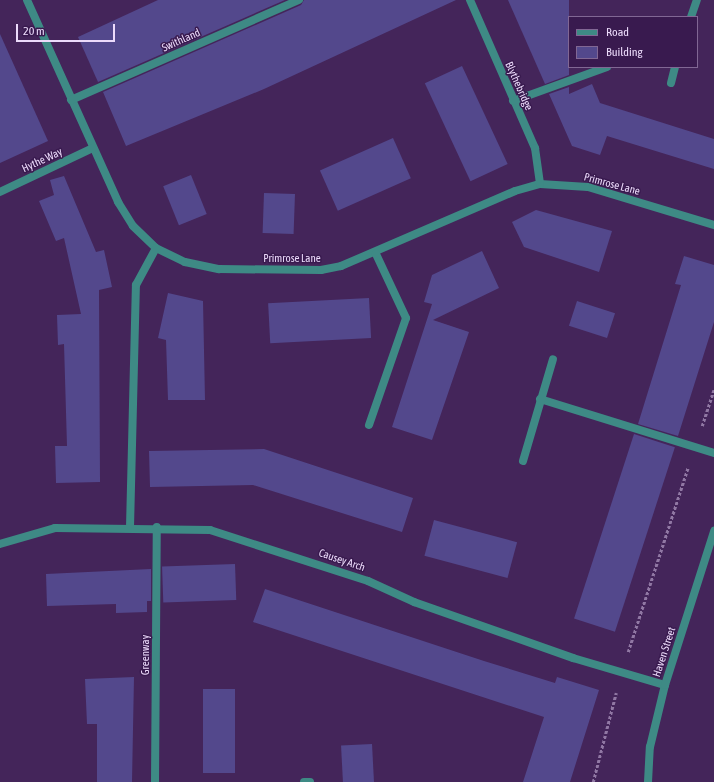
<!DOCTYPE html>
<style>
body{margin:0}
#map{position:relative;width:714px;height:782px;overflow:hidden;background:#44255a;font-family:"Asap Condensed",sans-serif}
div>[style]{position:absolute}
[style*='--x']{left:calc(var(--x)*1px);top:calc(var(--y)*1px);width:calc(var(--w)*1px);rotate:calc(var(--a)*1deg)}
.building>*{inset:0;background:#53488c;transform-origin:0 0}
.path>*{height:2.5px;margin-top:-1.25px;transform-origin:0;background:repeating-linear-gradient(90deg,#9178a4 0 3px,transparent 0 5px)}
.service>*{height:8px;margin:-4px;padding:0 4px;transform-origin:4px;border-radius:4px;background:#3e8a85}
.minor>*{height:8px;margin:-4px;padding:0 4px;transform-origin:4px;border-radius:4px;background:#3e8a85}
span{translate:-50% -50%;white-space:nowrap;text-align:center;line-height:1.15;-webkit-text-stroke:3px #391a4f;paint-order:stroke}
.street-label{font-size:11px;color:#ecdbfb}
.legend{position:absolute;left:568px;top:16px;width:130px;height:52px;box-sizing:border-box;background:#391a4f;border:1px solid #816794;margin:0;padding:5px 7px;list-style:none;font-size:12px;color:#ecdbfb}
.legend li{display:flex;align-items:center;gap:8px;height:20px}
.legend b{width:20px;border:1px solid #816794}
.scale{position:absolute;left:16px;top:24px;width:99px;height:18px;box-sizing:border-box;border:2px solid #ecdbfb;border-top:0;padding-left:5px;font-size:12px;line-height:14px;white-space:nowrap;color:#ecdbfb;-webkit-text-stroke:3px #391a4f;paint-order:stroke}
</style>
<div id="map">
<div class="building">
<div style="clip-path:polygon(158px 0,285px 0,98px 82px,78px 37px)"></div>
<div style="clip-path:polygon(304px 0,456px 0,264px 89px,126px 146px,103px 92px,301px 5px)"></div>
<div style="clip-path:polygon(508px 0,569px 0,569px 75px,545px 84px)"></div>
<div style="clip-path:polygon(0 34px,48px 141px,0 163px)"></div>
<div style="left:462px;top:66px;width:108px;height:41px;rotate:65deg"></div>
<div style="clip-path:polygon(592px 84px,600px 103px,714px 139px,714px 169px,607px 136px,600px 155px,572px 146px,549px 94px,569px 87px,569px 94px)"></div>
<div style="left:393px;top:138px;width:44px;height:80px;rotate:66deg"></div>
<div style="left:191px;top:175px;width:42px;height:30px;rotate:68deg"></div>
<div style="clip-path:polygon(64px 176px,96px 252px,104px 250px,112px 287px,99px 290px,100px 482px,56px 483px,55px 446px,67px 446px,64px 344px,58px 345px,57px 315px,81px 314px,64px 238px,56px 241px,39px 201px,54px 195px,50px 180px)"></div>
<div style="left:264px;top:193px;width:31px;height:40px;rotate:2deg"></div>
<div style="clip-path:polygon(536px 210px,612px 231px,599px 272px,524px 247px,512px 222px)"></div>
<div style="clip-path:polygon(482px 251px,499px 288px,433px 320px,469px 332px,432px 440px,392px 427px,432px 304px,424px 302px,432px 275px)"></div>
<div style="clip-path:polygon(684px 256px,714px 265px,714px 322px,678px 436px,638px 424px,681px 285px,675px 284px)"></div>
<div style="clip-path:polygon(168px 293px,203px 301px,205px 400px,168px 400px,166px 340px,158px 338px)"></div>
<div style="left:369px;top:298px;width:40px;height:101px;rotate:87deg"></div>
<div style="left:577px;top:301px;width:40px;height:26px;rotate:18deg"></div>
<div style="left:634px;top:434px;width:43px;height:194px;rotate:18deg"></div>
<div style="clip-path:polygon(264px 449px,413px 498px,402px 532px,253px 485px,150px 487px,149px 451px)"></div>
<div style="left:434px;top:520px;width:86px;height:37px;rotate:15deg"></div>
<div style="left:235px;top:564px;width:36px;height:73px;rotate:88deg"></div>
<div style="clip-path:polygon(151px 569px,151px 601px,147px 601px,147px 612px,116px 613px,116px 604px,47px 606px,46px 574px)"></div>
<div style="clip-path:polygon(265px 589px,484px 661px,555px 683px,557px 677px,599px 690px,570px 782px,523px 782px,544px 717px,253px 622px)"></div>
<div style="clip-path:polygon(134px 677px,132px 782px,97px 782px,97px 724px,87px 724px,85px 679px)"></div>
<div style="left:203px;top:689px;width:32px;height:84px"></div>
<div style="left:372px;top:744px;width:38px;height:31px;rotate:87deg"></div>
</div>
<div class="path">
<div style="--x:702;--y:426;--w:38;--a:-72"></div>
<div style="--x:628;--y:652;--w:194;--a:-72"></div>
<div style="--x:593;--y:782;--w:92;--a:-75.5"></div>
</div>
<div class="service">
<div style="--x:540;--y:399;--w:182;--a:17.2"></div>
<div style="--x:523;--y:461;--w:106;--a:-73.6"></div>
</div>
<div class="minor">
<div style="--x:27;--y:0;--w:222;--a:65.7"></div>
<div style="--x:118;--y:202;--w:28;--a:58"></div>
<div style="--x:133;--y:226;--w:32;--a:44"></div>
<div style="--x:156;--y:248;--w:32;--a:26"></div>
<div style="--x:185;--y:262;--w:35;--a:12"></div>
<div style="--x:219;--y:269;--w:102;--a:0.6"></div>
<div style="--x:321;--y:270;--w:20;--a:-11"></div>
<div style="--x:341;--y:266;--w:189;--a:-23.3"></div>
<div style="--x:515;--y:191;--w:26;--a:-16"></div>
<div style="--x:540;--y:184;--w:48;--a:3.6"></div>
<div style="--x:588;--y:187;--w:132;--a:16.8"></div>
<div style="--x:470;--y:0;--w:162;--a:66.3"></div>
<div style="--x:535;--y:148;--w:36;--a:82"></div>
<div style="--x:691;--y:17;--w:18;--a:-71"></div>
<div style="--x:671;--y:83;--w:16;--a:-76"></div>
<div style="--x:71;--y:100;--w:249;--a:-23.7"></div>
<div style="--x:513;--y:101;--w:100;--a:-19.9"></div>
<div style="--x:0;--y:192;--w:103;--a:-25.3"></div>
<div style="--x:369;--y:425;--w:113;--a:-70.9"></div>
<div style="--x:406;--y:318;--w:71;--a:-115.1"></div>
<div style="--x:130;--y:527;--w:242;--a:-88.6"></div>
<div style="--x:136;--y:285;--w:42;--a:-61.6"></div>
<div style="--x:0;--y:544;--w:57;--a:-16.2"></div>
<div style="--x:55;--y:528;--w:155;--a:0.7"></div>
<div style="--x:210;--y:530;--w:166;--a:17.9"></div>
<div style="--x:368;--y:581;--w:51;--a:24.5"></div>
<div style="--x:414;--y:602;--w:169;--a:19.4"></div>
<div style="--x:573;--y:658;--w:96;--a:16.4"></div>
<div style="--x:155;--y:782;--w:255;--a:-89.6"></div>
<div style="--x:304;--y:782;--w:6;--a:0"></div>
<div style="--x:648;--y:782;--w:35;--a:-87"></div>
<div style="--x:650;--y:747;--w:64;--a:-76.4"></div>
<div style="--x:665;--y:685;--w:162;--a:-72.3"></div>
</div>
<div class="street-label">
<span style="left:181px;top:40px;rotate:-24deg">Swithland</span>
<span style="left:519px;top:86px;rotate:66deg">Blythebridge</span>
<span style="left:42px;top:160px;rotate:-25deg">Hythe Way</span>
<span style="left:612px;top:184px;rotate:15deg">Primrose Lane</span>
<span style="left:292px;top:258px">Primrose Lane</span>
<span style="left:342px;top:560px;rotate:19deg">Causey Arch</span>
<span style="left:664px;top:652px;rotate:-72deg">Haven Street</span>
<span style="left:145px;top:655px;rotate:-90deg">Greenway</span>
</div>
<ul class="legend">
<li><b style="height:5px;background:#3e8a85"></b>Road</li>
<li><b style="height:11px;background:#53488c"></b>Building</li>
</ul>
<div class="scale">20 m</div>
</div>
